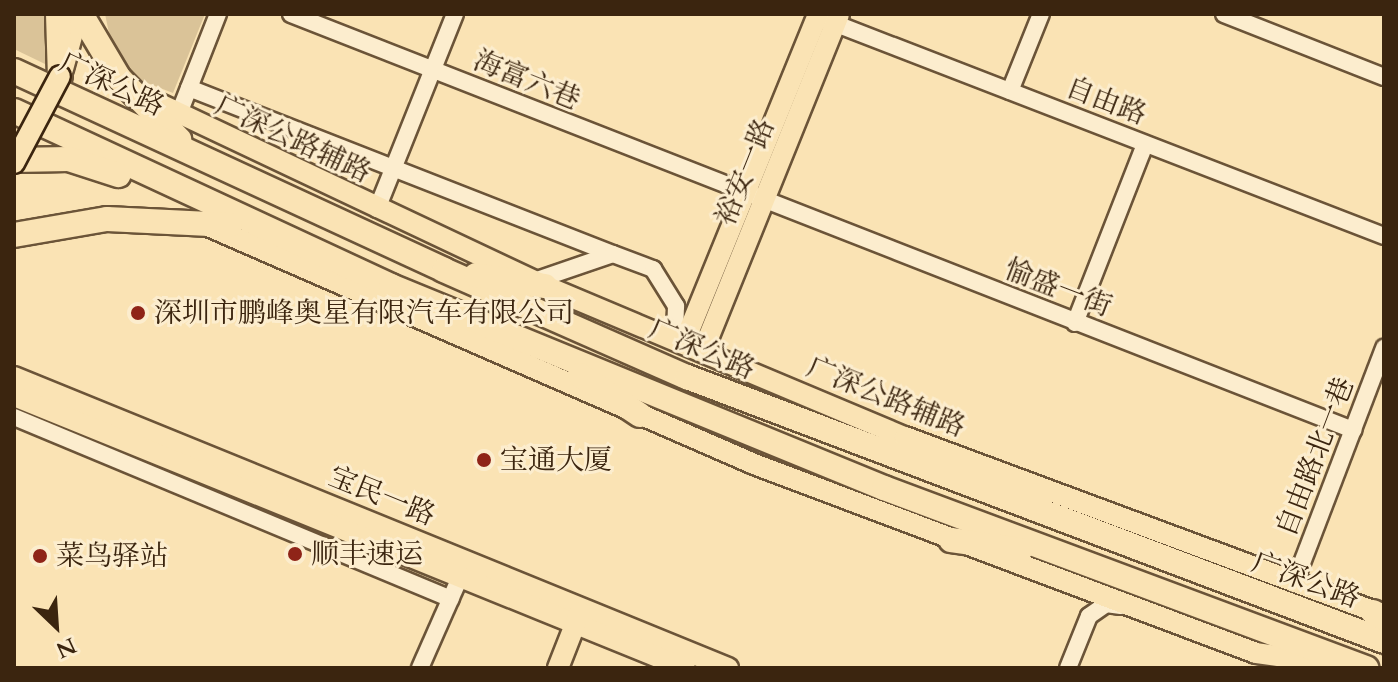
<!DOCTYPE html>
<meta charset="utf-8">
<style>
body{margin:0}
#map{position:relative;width:1398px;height:682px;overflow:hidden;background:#fae3b4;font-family:Cardo,"Noto Serif SC",serif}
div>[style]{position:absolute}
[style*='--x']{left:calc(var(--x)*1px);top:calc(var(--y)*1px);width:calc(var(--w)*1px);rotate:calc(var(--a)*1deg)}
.green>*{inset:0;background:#dac398}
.roads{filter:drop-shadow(2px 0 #6b5438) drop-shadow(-2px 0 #6b5438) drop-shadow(0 2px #6b5438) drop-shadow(0 -2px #6b5438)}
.minor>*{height:16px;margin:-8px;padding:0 8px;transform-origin:8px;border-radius:8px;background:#fcedce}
.major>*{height:20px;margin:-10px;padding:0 10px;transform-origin:10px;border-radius:10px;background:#fae3b4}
.highway>*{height:24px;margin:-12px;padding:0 12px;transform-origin:12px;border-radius:12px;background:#fae3b4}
.bridges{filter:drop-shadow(2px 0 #3b250f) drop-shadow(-2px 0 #3b250f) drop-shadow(0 2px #3b250f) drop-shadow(0 -2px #3b250f)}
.major-bridge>*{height:20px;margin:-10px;padding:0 10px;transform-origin:10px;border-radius:10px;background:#fae3b4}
.dots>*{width:22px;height:22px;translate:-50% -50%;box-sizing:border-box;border:4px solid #fcedce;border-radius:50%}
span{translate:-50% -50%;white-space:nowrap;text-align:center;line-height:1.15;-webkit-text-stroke:6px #fcedce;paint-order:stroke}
.street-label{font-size:28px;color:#3b250f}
.poi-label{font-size:28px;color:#3b250f}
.left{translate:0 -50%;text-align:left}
.frame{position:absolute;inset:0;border:16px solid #3b250f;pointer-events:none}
.north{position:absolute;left:16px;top:586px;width:80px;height:80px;-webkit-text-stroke:6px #fcedce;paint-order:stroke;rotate:155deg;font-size:22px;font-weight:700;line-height:32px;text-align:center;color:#3b250f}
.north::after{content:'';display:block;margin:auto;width:28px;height:36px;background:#3b250f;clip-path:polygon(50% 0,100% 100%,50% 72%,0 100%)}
</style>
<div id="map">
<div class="green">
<div style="clip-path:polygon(14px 14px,48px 14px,45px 64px,14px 49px)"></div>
<div style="clip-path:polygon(105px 14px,205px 14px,173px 93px,137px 79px,110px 38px)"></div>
</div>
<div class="roads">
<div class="minor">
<div style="--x:291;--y:14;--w:1141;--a:21.39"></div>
<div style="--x:1224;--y:14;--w:172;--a:21.5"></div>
<div style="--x:826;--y:20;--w:598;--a:21.16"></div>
<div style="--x:189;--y:88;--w:455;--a:21.4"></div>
<div style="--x:1010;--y:91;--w:83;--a:-68.1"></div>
<div style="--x:178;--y:116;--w:110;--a:-68.6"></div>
<div style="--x:377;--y:209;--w:210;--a:-68.2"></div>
<div style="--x:534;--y:281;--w:83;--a:-18.9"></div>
<div style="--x:613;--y:254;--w:43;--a:20.6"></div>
<div style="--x:653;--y:269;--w:44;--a:58.1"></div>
<div style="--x:676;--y:306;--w:34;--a:92"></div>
<div style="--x:1075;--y:323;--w:192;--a:-68.6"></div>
<div style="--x:14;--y:417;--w:473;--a:22.6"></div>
<div style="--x:1294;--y:584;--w:253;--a:-69.1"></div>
<div style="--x:420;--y:668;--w:102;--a:-66.2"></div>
<div style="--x:1068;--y:668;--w:56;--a:-68"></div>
<div style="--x:1089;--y:616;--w:21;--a:-35"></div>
<div style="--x:1106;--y:604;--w:15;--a:8"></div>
</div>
<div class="major">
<div style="--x:63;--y:69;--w:57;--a:-74.7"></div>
<div style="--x:145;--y:97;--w:442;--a:25.3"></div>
<div style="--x:545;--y:286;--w:390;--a:22.8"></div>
<div style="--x:905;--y:437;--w:511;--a:20.39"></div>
<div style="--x:206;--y:225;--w:598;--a:23.56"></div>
<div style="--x:754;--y:464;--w:536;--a:20.63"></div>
<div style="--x:1256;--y:653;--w:86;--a:8"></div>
<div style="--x:684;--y:343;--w:355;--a:-67.8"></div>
<div style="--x:703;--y:351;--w:363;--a:-68"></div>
<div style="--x:14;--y:377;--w:771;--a:22.17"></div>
<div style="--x:14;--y:396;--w:724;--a:22.07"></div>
<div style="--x:558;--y:668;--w:60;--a:-68.6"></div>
</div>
<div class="highway">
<div style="--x:58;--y:14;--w:62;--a:88.2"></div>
<div style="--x:81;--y:14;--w:74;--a:59.3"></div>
<div style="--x:119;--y:78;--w:86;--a:45.5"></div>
<div style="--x:14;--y:71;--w:474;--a:24.8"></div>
<div style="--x:444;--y:270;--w:266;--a:23.8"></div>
<div style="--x:687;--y:377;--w:745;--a:20.74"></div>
<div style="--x:14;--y:111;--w:416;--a:24.9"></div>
<div style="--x:391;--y:286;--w:533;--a:22.28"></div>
<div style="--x:884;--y:488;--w:515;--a:20.48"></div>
<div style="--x:14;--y:160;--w:55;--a:-1"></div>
<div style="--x:69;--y:159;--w:52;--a:18.1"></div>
<div style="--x:14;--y:235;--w:94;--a:-9.8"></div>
<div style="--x:107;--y:219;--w:123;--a:2.8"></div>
<div style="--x:476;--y:275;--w:70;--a:9.1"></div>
<div style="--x:580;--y:375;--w:72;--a:33.7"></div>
<div style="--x:951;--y:540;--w:70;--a:8.2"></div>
<div style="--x:1373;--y:612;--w:13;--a:29"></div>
</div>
</div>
<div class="bridges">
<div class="major-bridge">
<div style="--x:14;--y:163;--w:98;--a:-62.1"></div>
</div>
</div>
<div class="dots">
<div style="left:138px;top:313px;background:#8f2418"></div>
<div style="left:484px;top:460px;background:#8f2418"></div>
<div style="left:295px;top:554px;background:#8f2418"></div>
<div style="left:40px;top:556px;background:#8f2418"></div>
</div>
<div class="street-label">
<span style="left:527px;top:80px;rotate:22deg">海富六巷</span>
<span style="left:112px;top:84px;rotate:25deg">广深公路</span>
<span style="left:1106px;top:101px;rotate:21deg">自由路</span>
<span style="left:293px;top:139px;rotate:25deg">广深公路辅路</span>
<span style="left:745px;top:172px;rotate:-68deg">裕安一路</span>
<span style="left:1058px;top:288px;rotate:21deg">愉盛一街</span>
<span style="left:702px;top:349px;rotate:23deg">广深公路</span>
<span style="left:886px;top:397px;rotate:22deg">广深公路辅路</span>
<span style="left:1315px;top:457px;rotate:-69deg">自由路北一巷</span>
<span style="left:382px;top:496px;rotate:22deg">宝民一路</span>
<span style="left:1306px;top:580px;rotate:20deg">广深公路</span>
</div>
<div class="poi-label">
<span class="left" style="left:154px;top:313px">深圳市鹏峰奥星有限汽车有限公司</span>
<span class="left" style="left:500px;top:460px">宝通大厦</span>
<span class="left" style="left:311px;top:554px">顺丰速运</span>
<span class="left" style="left:56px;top:556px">菜鸟驿站</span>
</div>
<div class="frame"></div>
<div class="north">N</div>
</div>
